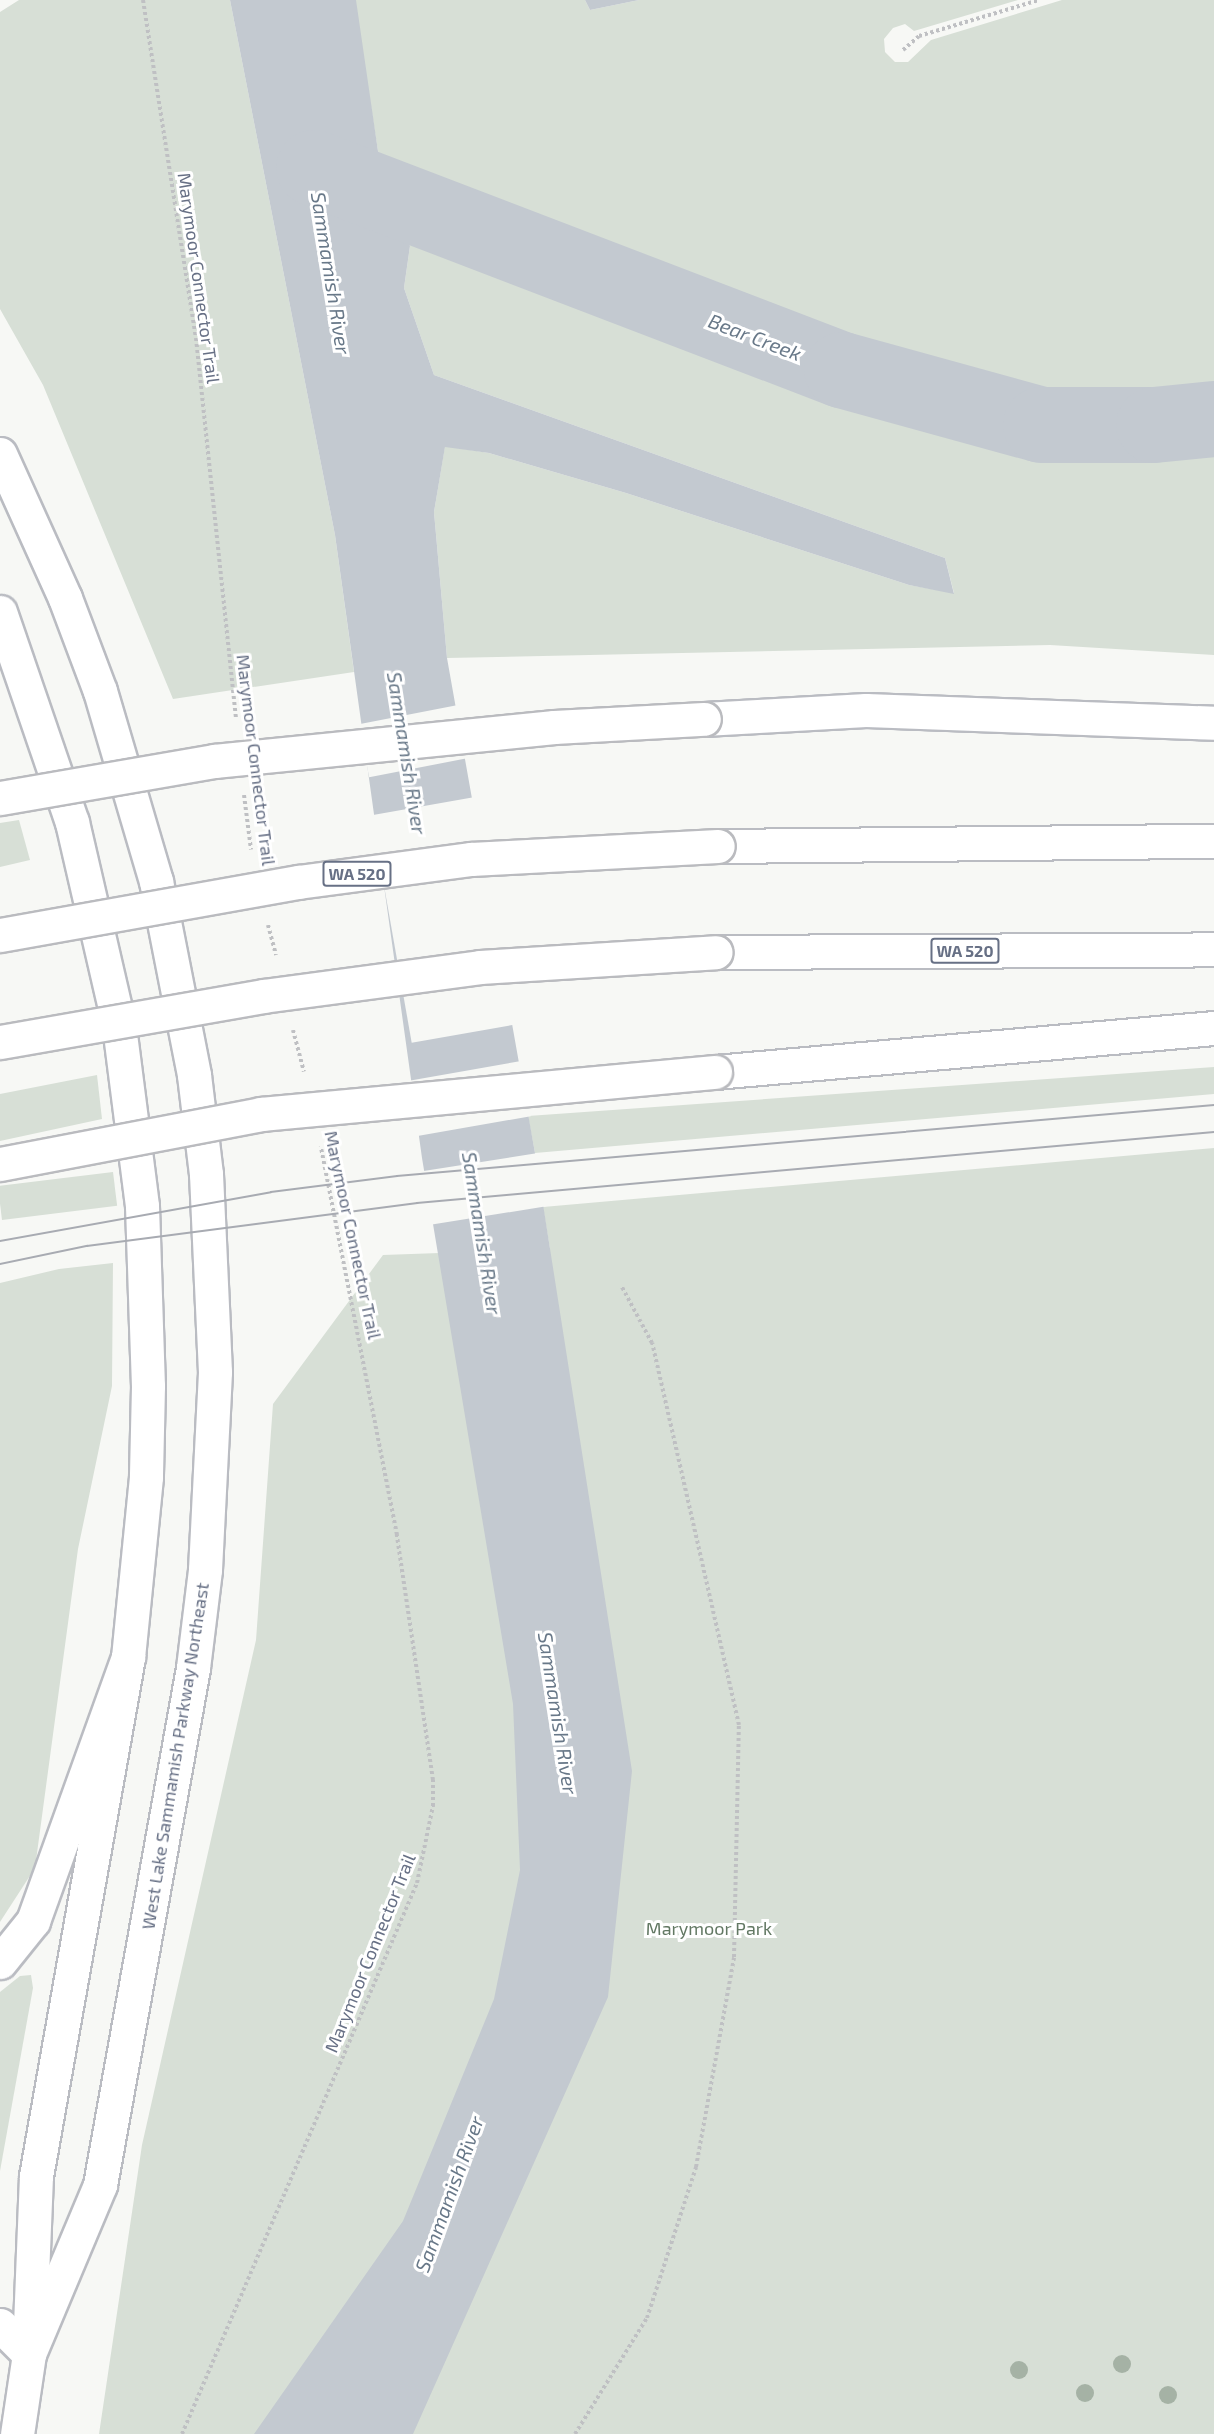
<!DOCTYPE html>
<style>
body{margin:0}
#map{position:relative;width:1214px;height:2434px;overflow:hidden;background:#f7f8f5;font-family:"Exo 2",sans-serif}
div>[style]{position:absolute}
[style*='--x']{left:calc(var(--x)*1px);top:calc(var(--y)*1px);width:calc(var(--w)*1px);rotate:calc(var(--a)*1deg)}
.green>*{inset:0;background:#d7dfd6;transform-origin:0 0}
.water>*{inset:0;background:#c3c9d0}
.pier>*{inset:0;background:#f7f8f5;transform-origin:0 0}
.river>*{height:76px;margin:-38px;padding:0 38px;transform-origin:38px;border-radius:38px;background:#c3c9d0}
.path>*{height:4px;margin-top:-2px;transform-origin:0;background:repeating-linear-gradient(90deg,#bfc0c3 0 3px,transparent 0 6px)}
.roads{filter:drop-shadow(2px 0 #babcc2) drop-shadow(-2px 0 #babcc2) drop-shadow(0 2px #babcc2) drop-shadow(0 -2px #babcc2)}
.secondary>*{height:33px;margin:-16.5px;padding:0 16.5px;transform-origin:16.5px;border-radius:16.5px;background:#fff}
.motorway>*{height:33px;margin:-16.5px;padding:0 16.5px;transform-origin:16.5px;border-radius:16.5px;background:#fff}
.tram>*{height:1.5px;margin:-0.75px;padding:0 0.75px;transform-origin:0.75px;border-radius:0.75px;background:#a8abb2}
.bridges{filter:drop-shadow(2px 0 #babbbf) drop-shadow(-2px 0 #babbbf) drop-shadow(0 2px #babbbf) drop-shadow(0 -2px #babbbf)}
.motorway-bridge>*{height:33px;margin:-16.5px;padding:0 16.5px;transform-origin:16.5px;border-radius:16.5px;background:#fff}
.trees>*{width:18px;height:18px;margin:-9px;border-radius:50%;background:#a5b2a5}
span{translate:-50% -50%;white-space:nowrap;text-align:center;line-height:1.15;-webkit-text-stroke:6px #fff;paint-order:stroke}
.shield-label span{padding:2px 4px;background:#fff;border:2px solid;border-radius:4px;-webkit-text-stroke-width:0}
.shield-label{font-size:16px;color:#677085;font-weight:700}
.street-label{font-size:18px;color:#677085}
.park-label{font-size:18px;color:#627863}
.water-label{font-size:20px;color:#687888;font-style:italic}
</style>
<div id="map">
<div class="green">
<div style="clip-path:polygon(19px 0,230px 0,335px 535px,354px 672px,173px 699px,43px 385px,0 309px,0 12px)"></div>
<div style="clip-path:polygon(354px 0,585px 0,590px 10px,639px 0,1018px 0,914px 31px,905px 24px,893px 28px,884px 39px,885px 52px,895px 62px,908px 62px,931px 40px,1062px 0,1214px 0,1214px 655px,1050px 645px,447px 658px,434px 512px,445px 446px,489px 453px,626px 493px,909px 585px,954px 593px,945px 558px,434px 375px,404px 288px,410px 246px,378px 151px)"></div>
<div style="clip-path:polygon(19px 820px,30px 860px,0 867px,0 823px)"></div>
<div style="clip-path:polygon(1214px 1067px,1214px 1094px,535px 1153px,528px 1116px)"></div>
<div style="clip-path:polygon(97px 1075px,102px 1119px,0 1141px,0 1094px)"></div>
<div style="clip-path:polygon(1214px 1148px,1214px 2434px,99px 2434px,142px 2145px,256px 1640px,273px 1404px,383px 1255px,550px 1249px,543px 1207px)"></div>
<div style="left:113px;top:1172px;width:34px;height:116px;rotate:83deg"></div>
<div style="clip-path:polygon(113px 1263px,112px 1386px,78px 1549px,35px 1868px,0 1922px,0 1283px,59px 1269px)"></div>
<div style="clip-path:polygon(31px 1975px,33px 1988px,0 2171px,0 1992px,20px 1976px)"></div>
</div>
<div class="water">
<div style="clip-path:polygon(230px 0,356px 0,378px 151px,410px 246px,404px 288px,434px 375px,945px 558px,954px 594px,909px 585px,626px 493px,489px 453px,445px 447px,434px 512px,447px 658px,535px 1153px,632px 1771px,608px 1997px,413px 2434px,254px 2434px,403px 2221px,494px 1999px,520px 1870px,513px 1704px,422px 1158px,335px 535px)"></div>
<div style="clip-path:polygon(585px 0,639px 0,590px 10px)"></div>
</div>
<div class="pier">
<div style="left:458px;top:705px;width:54px;height:101px;rotate:79deg"></div>
<div style="left:475px;top:797px;width:231px;height:105px;rotate:80deg"></div>
<div style="left:521px;top:1061px;width:56px;height:115px;rotate:80deg"></div>
<div style="left:538px;top:1153px;width:54px;height:119px;rotate:81deg"></div>
</div>
<div class="river">
<div style="--x:314;--y:168;--w:565;--a:20.94"></div>
<div style="--x:842;--y:370;--w:206;--a:15.4"></div>
<div style="--x:1041;--y:425;--w:113;--a:0"></div>
<div style="--x:1154;--y:425;--w:60;--a:-5.7"></div>
</div>
<div class="path">
<div style="--x:143;--y:0;--w:342;--a:81.1"></div>
<div style="--x:196;--y:338;--w:383;--a:84"></div>
<div style="--x:903;--y:50;--w:21;--a:-41"></div>
<div style="--x:919;--y:36;--w:125;--a:-16.7"></div>
<div style="--x:244;--y:795;--w:55;--a:82.7"></div>
<div style="--x:268;--y:925;--w:31;--a:75"></div>
<div style="--x:293;--y:1030;--w:43;--a:75.3"></div>
<div style="--x:182;--y:2434;--w:599;--a:-66.9"></div>
<div style="--x:417;--y:1883;--w:79;--a:-78.3"></div>
<div style="--x:433;--y:1806;--w:26;--a:-90"></div>
<div style="--x:433;--y:1780;--w:248;--a:-98.4"></div>
<div style="--x:397;--y:1535;--w:396;--a:-101.1"></div>
<div style="--x:575;--y:2434;--w:137;--a:-58.2"></div>
<div style="--x:647;--y:2318;--w:159;--a:-72"></div>
<div style="--x:696;--y:2167;--w:213;--a:-79.7"></div>
<div style="--x:734;--y:1957;--w:232;--a:-88.8"></div>
<div style="--x:739;--y:1725;--w:392;--a:-102.8"></div>
<div style="--x:652;--y:1343;--w:64;--a:-118.2"></div>
</div>
<div class="roads">
<div class="secondary">
<div style="--x:0;--y:454;--w:158;--a:65.7"></div>
<div style="--x:65;--y:598;--w:99;--a:69.4"></div>
<div style="--x:100;--y:691;--w:198;--a:73.6"></div>
<div style="--x:156;--y:881;--w:198;--a:78.9"></div>
<div style="--x:194;--y:1075;--w:100;--a:83.1"></div>
<div style="--x:206;--y:1174;--w:198;--a:87.4"></div>
<div style="--x:215;--y:1372;--w:198;--a:92.9"></div>
<div style="--x:205;--y:1570;--w:99;--a:97"></div>
<div style="--x:193;--y:1668;--w:525;--a:100.2"></div>
<div style="--x:100;--y:2185;--w:183;--a:112.8"></div>
<div style="--x:0;--y:612;--w:222;--a:71.1"></div>
<div style="--x:72;--y:822;--w:209;--a:77"></div>
<div style="--x:119;--y:1026;--w:181;--a:82.7"></div>
<div style="--x:142;--y:1206;--w:180;--a:88.1"></div>
<div style="--x:148;--y:1386;--w:91;--a:91.3"></div>
<div style="--x:146;--y:1477;--w:181;--a:95.7"></div>
<div style="--x:128;--y:1657;--w:527;--a:100.05"></div>
<div style="--x:36;--y:2176;--w:178;--a:92.3"></div>
<div style="--x:29;--y:2354;--w:81;--a:98.5"></div>
</div>
<div class="motorway">
<div style="--x:704;--y:719;--w:162;--a:-3.2"></div>
<div style="--x:866;--y:710;--w:348;--a:2.1"></div>
<div style="--x:718;--y:846;--w:496;--a:-0.6"></div>
<div style="--x:716;--y:952;--w:498;--a:-0.3"></div>
<div style="--x:715;--y:1072;--w:501;--a:-5.04"></div>
<div style="--x:0;--y:1962;--w:53;--a:-51.2"></div>
<div style="--x:33;--y:1921;--w:281;--a:-70.2"></div>
<div style="--x:0;--y:2325;--w:41;--a:45"></div>
</div>
</div>
<div class="tram">
<div style="--x:0;--y:1241;--w:275;--a:-10.2"></div>
<div style="--x:271;--y:1192;--w:127;--a:-7.2"></div>
<div style="--x:397;--y:1176;--w:820;--a:-4.97"></div>
<div style="--x:0;--y:1264;--w:89;--a:-11.7"></div>
<div style="--x:87;--y:1246;--w:333;--a:-7.4"></div>
<div style="--x:417;--y:1203;--w:800;--a:-5.09"></div>
</div>
<div class="bridges">
<div class="motorway-bridge">
<div style="--x:0;--y:798;--w:217;--a:-9.8"></div>
<div style="--x:214;--y:761;--w:342;--a:-5.7"></div>
<div style="--x:554;--y:727;--w:150;--a:-3.1"></div>
<div style="--x:0;--y:935;--w:303;--a:-10.1"></div>
<div style="--x:298;--y:882;--w:175;--a:-7.6"></div>
<div style="--x:471;--y:859;--w:247;--a:-3"></div>
<div style="--x:0;--y:1042;--w:267;--a:-9.9"></div>
<div style="--x:263;--y:996;--w:219;--a:-7.6"></div>
<div style="--x:480;--y:967;--w:236;--a:-3.6"></div>
<div style="--x:0;--y:1164;--w:266;--a:-10.8"></div>
<div style="--x:261;--y:1114;--w:456;--a:-5.3"></div>
</div>
</div>
<div class="trees">
<div style="left:1122px;top:2364px"></div>
<div style="left:1019px;top:2370px"></div>
<div style="left:1085px;top:2393px"></div>
<div style="left:1168px;top:2395px"></div>
</div>
<div class="shield-label">
<span style="left:357px;top:874px">WA 520</span>
<span style="left:965px;top:951px">WA 520</span>
</div>
<div class="street-label">
<span style="left:199px;top:278px;rotate:82deg">Marymoor Connector Trail</span>
<span style="left:256px;top:760px;rotate:83deg">Marymoor Connector Trail</span>
<span style="left:353px;top:1235px;rotate:78deg">Marymoor Connector Trail</span>
<span style="left:175px;top:1756px;rotate:-81deg">West Lake Sammamish Parkway Northeast</span>
<span style="left:370px;top:1953px;rotate:-68deg">Marymoor Connector Trail</span>
</div>
<div class="park-label">
<span style="left:709px;top:1928px">Marymoor Park</span>
</div>
<div class="water-label">
<span style="left:331px;top:273px;rotate:81deg">Sammamish River</span>
<span style="left:755px;top:337px;rotate:21deg">Bear Creek</span>
<span style="left:407px;top:753px;rotate:81deg">Sammamish River</span>
<span style="left:482px;top:1233px;rotate:81deg">Sammamish River</span>
<span style="left:558px;top:1713px;rotate:81deg">Sammamish River</span>
<span style="left:449px;top:2194px;rotate:-70deg">Sammamish River</span>
</div>
</div>
